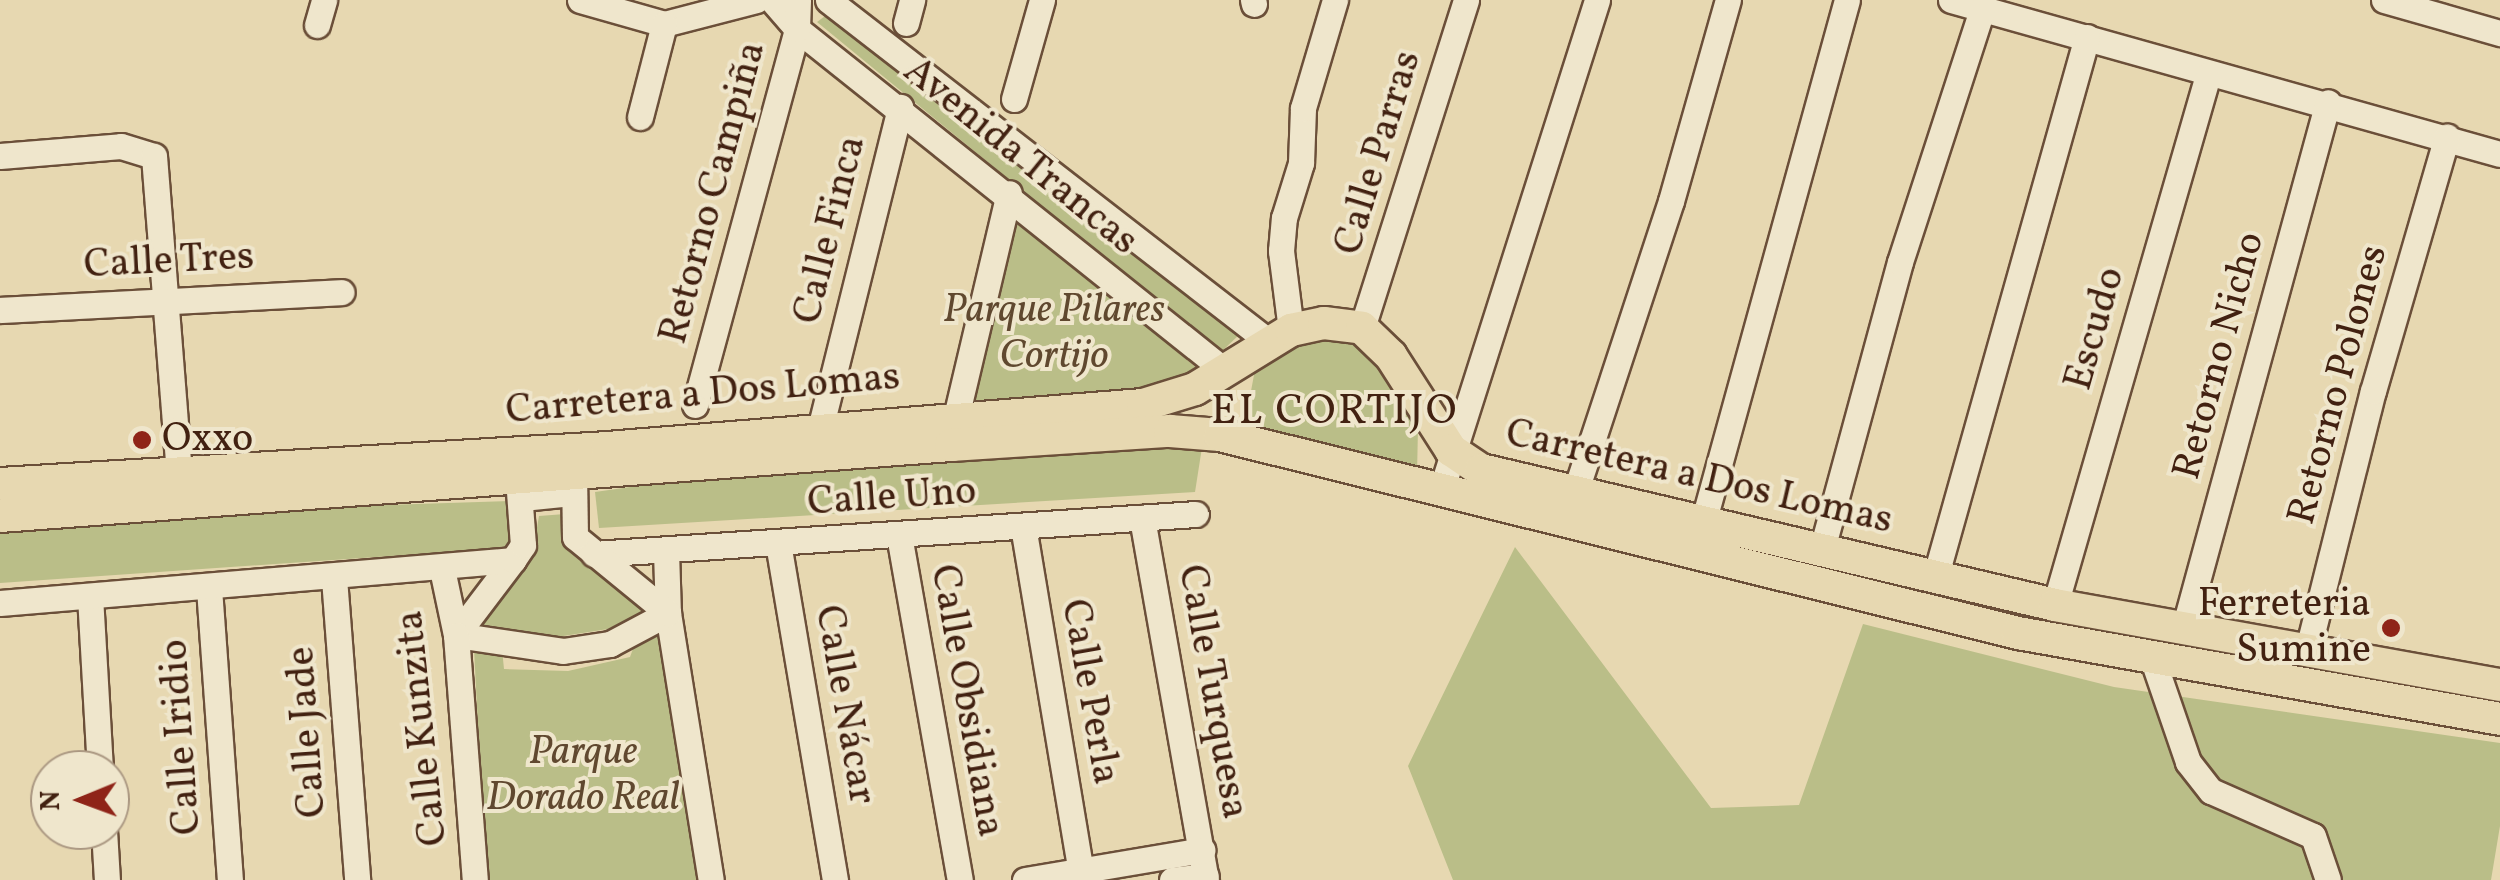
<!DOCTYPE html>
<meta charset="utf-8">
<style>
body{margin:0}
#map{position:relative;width:2500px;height:880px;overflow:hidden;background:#e7d8b1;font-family:Vollkorn,serif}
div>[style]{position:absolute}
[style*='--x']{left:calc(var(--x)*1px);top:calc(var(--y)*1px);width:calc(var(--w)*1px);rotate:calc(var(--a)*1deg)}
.green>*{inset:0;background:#babe88}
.roads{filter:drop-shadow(2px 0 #6b4f39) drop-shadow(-2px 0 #6b4f39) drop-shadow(0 2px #6b4f39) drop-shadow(0 -2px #6b4f39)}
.minor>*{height:25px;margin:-12.5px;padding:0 12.5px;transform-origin:12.5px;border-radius:12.5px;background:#efe6cc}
.major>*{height:32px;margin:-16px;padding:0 16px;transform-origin:16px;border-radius:16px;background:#e7d8b1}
.dots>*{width:28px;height:28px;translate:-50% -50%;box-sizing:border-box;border:5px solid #efe6cc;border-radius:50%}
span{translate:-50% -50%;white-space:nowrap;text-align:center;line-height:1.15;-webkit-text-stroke:8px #efe6cc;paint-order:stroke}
.street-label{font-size:40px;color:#422111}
.park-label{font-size:40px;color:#60482f;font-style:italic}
.poi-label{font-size:40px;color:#422111}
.left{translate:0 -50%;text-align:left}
.right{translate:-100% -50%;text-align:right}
.neighbourhood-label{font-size:42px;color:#422111;letter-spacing:2.5px}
.north{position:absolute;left:30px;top:750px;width:100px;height:100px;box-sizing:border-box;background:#efe6cc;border:2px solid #aa9781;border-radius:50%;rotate:269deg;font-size:28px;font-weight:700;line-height:40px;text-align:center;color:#422111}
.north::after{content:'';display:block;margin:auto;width:35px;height:45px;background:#8f2418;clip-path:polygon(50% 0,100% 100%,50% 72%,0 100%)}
</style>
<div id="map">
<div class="green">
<div style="clip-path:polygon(832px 11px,1241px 333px,1220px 353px,817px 22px)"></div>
<div style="clip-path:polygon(1018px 218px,1205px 375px,1152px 396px,966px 407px)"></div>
<div style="clip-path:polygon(1300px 329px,1353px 332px,1386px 367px,1418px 427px,1417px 475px,1244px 429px,1256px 364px)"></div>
<div style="clip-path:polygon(1203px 441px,1195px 492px,599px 528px,595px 492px,715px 475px)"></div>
<div style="clip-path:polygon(513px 501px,516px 537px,507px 548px,0 583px,0 525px,139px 513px)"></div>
<div style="clip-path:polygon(565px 514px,649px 609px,608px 629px,557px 637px,517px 637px,482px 626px,533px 551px,539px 516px)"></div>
<div style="clip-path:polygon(1515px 547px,1711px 808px,1799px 805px,1863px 624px,2114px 687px,2500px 743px,2500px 826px,2491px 880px,1453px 880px,1408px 766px)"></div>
<div style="clip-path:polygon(665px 630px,699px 880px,486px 880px,474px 649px,502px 649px,504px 669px,568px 671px,630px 657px,638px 635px)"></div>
</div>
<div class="roads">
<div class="minor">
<div style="--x:580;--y:0;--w:87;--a:15.9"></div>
<div style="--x:664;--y:24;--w:95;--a:-14.6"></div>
<div style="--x:772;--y:0;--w:38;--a:49"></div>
<div style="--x:797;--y:29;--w:546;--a:38.61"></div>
<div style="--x:828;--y:0;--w:558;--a:37.79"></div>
<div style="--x:1253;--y:0;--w:4;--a:76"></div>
<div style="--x:1951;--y:0;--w:570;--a:15.67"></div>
<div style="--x:2384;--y:0;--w:121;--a:15.9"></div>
<div style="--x:906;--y:23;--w:24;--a:-75"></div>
<div style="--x:317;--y:25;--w:26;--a:-74"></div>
<div style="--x:1014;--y:99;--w:103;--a:-74.2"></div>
<div style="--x:640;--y:117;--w:96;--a:-75.5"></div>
<div style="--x:0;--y:156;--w:121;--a:-4.7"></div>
<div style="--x:121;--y:146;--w:34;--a:17"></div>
<div style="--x:154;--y:156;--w:333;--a:85.5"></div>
<div style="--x:0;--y:310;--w:342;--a:-3"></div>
<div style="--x:1362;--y:328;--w:344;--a:-72.4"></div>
<div style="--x:1291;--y:330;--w:80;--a:-97.2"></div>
<div style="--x:1281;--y:251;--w:33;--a:-85"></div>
<div style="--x:1284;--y:218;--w:58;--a:-72.8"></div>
<div style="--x:1301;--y:163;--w:55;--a:-87.9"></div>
<div style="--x:1303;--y:108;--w:113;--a:-73.5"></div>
<div style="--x:695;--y:405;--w:390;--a:-74.8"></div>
<div style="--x:797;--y:29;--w:29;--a:-88"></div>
<div style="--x:956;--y:417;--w:230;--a:-76.7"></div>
<div style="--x:820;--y:429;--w:332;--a:-76"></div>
<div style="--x:1441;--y:491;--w:515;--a:-72.37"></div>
<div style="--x:1575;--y:493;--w:307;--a:-71.8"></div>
<div style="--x:1671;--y:201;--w:209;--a:-74.2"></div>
<div style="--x:522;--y:498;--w:50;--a:-5.7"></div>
<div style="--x:1142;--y:518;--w:368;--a:80"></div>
<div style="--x:1703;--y:523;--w:542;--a:-74.61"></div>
<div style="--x:1023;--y:526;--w:350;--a:80.5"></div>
<div style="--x:899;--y:535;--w:350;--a:80"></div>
<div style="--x:778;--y:543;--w:342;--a:80.4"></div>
<div style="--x:1822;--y:549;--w:297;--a:-74.8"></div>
<div style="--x:1900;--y:262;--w:266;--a:-72"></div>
<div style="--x:666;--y:551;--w:62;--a:88.2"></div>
<div style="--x:668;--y:613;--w:270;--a:80.9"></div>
<div style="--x:594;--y:554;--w:603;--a:-3.8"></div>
<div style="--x:513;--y:560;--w:94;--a:127.2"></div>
<div style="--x:456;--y:635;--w:108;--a:8.5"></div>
<div style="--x:563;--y:651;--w:48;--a:-8.5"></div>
<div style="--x:610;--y:644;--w:66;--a:-28.1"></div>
<div style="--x:668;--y:613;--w:120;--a:-140.7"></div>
<div style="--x:575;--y:537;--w:63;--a:-90.9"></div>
<div style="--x:442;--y:569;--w:67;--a:78"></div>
<div style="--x:456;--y:635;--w:246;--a:85.6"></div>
<div style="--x:334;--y:578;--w:303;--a:85.6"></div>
<div style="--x:1935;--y:578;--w:562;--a:-74.31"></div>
<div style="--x:209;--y:588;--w:293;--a:85.9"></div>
<div style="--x:90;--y:596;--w:174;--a:86.7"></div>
<div style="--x:0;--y:603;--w:515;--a:-4.79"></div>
<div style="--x:513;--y:560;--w:18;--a:-56"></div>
<div style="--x:523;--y:545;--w:67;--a:-94.3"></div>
<div style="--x:2055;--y:605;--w:552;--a:-73.9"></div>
<div style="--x:2184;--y:629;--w:546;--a:-74.72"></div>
<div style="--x:2307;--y:653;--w:270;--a:-75.9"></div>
<div style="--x:2373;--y:391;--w:265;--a:-73.8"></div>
<div style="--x:2154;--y:663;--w:105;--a:71"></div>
<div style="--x:2188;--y:762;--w:37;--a:52"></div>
<div style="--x:2211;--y:791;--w:111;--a:23.8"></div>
<div style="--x:2313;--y:836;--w:46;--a:71.2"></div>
<div style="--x:104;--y:830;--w:50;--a:86.6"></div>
<div style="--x:1025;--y:880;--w:180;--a:-9.6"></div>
<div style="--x:1172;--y:880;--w:34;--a:-7"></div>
</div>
<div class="major">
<div style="--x:0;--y:484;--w:608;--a:-3.39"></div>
<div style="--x:607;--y:448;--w:538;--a:-4.59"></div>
<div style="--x:1143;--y:405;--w:54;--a:-17.1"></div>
<div style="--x:1195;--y:389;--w:113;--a:-31.6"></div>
<div style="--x:1291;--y:330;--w:34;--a:-12"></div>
<div style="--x:1324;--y:323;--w:38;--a:7"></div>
<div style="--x:1362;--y:328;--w:40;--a:44"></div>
<div style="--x:1391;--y:356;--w:112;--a:57.4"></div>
<div style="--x:1451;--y:450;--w:36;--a:34"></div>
<div style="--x:1481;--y:470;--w:590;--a:13.23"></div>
<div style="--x:2055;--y:605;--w:452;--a:10.2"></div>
<div style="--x:0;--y:516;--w:954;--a:-4.27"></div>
<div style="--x:951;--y:445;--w:219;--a:-3.7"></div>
<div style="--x:1170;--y:431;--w:50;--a:4.6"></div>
<div style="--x:1220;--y:435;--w:822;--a:13.93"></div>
<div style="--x:2018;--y:633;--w:490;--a:10.1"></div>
</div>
</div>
<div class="dots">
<div style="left:142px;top:440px;background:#8f2418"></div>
<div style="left:2391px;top:628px;background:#8f2418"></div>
</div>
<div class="street-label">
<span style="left:1379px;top:153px;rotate:-73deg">Calle Parras</span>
<span style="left:1020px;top:157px;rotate:39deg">Avenida Trancas</span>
<span style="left:714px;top:193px;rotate:-75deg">Retorno Campiña</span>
<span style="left:831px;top:230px;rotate:-76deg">Calle Finca</span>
<span style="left:169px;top:262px;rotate:-3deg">Calle Tres</span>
<span style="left:2096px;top:329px;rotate:-74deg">Escudo</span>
<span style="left:2220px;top:356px;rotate:-75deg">Retorno Nicho</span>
<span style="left:2339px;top:385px;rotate:-75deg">Retorno Polones</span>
<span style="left:703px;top:395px;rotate:-5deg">Carretera a Dos Lomas</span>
<span style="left:1699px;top:478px;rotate:13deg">Carretera a Dos Lomas</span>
<span style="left:892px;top:498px;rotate:-4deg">Calle Uno</span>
<span style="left:1089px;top:692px;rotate:80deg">Calle Perla</span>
<span style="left:1212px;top:692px;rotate:80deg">Calle Turquesa</span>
<span style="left:966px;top:701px;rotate:80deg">Calle Obsidiana</span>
<span style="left:844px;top:705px;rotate:80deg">Calle Nácar</span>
<span style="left:423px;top:728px;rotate:-96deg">Calle Kunzita</span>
<span style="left:308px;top:732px;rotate:-94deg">Calle Jade</span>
<span style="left:182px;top:737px;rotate:-94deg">Calle Iridio</span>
</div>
<div class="park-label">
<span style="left:1054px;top:334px">Parque Pilares<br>Cortijo</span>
<span style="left:583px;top:776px">Parque<br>Dorado Real</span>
</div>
<div class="poi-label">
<span class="left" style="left:162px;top:440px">Oxxo</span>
<span class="right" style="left:2371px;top:628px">Ferreteria<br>Sumine</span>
</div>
<div class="neighbourhood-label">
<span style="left:1335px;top:413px">EL CORTIJO</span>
</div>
<div class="north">N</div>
</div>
